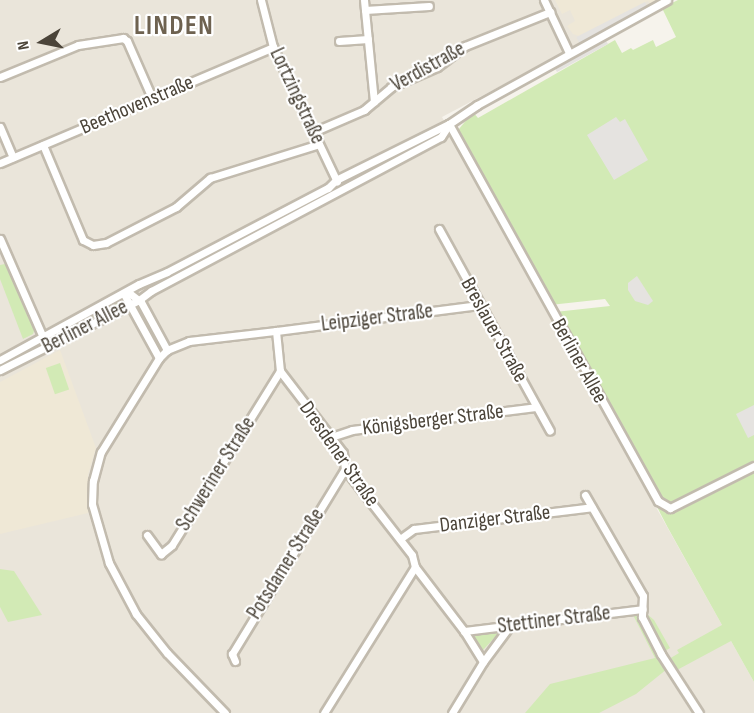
<!DOCTYPE html>
<meta charset="utf-8">
<style>
body{margin:0}
#map{position:relative;width:754px;height:713px;overflow:hidden;background:#f6f3ec;font-family:"Sofia Sans Condensed",sans-serif}
div>[style]{position:absolute}
[style*='--x']{left:calc(var(--x)*1px);top:calc(var(--y)*1px);width:calc(var(--w)*1px);rotate:calc(var(--a)*1deg)}
.residential>*{inset:0;background:#eae5da}
.education>*{inset:0;background:#efe8d6}
.green>*{inset:0;background:#d2eab5;transform-origin:0 0}
.parking>*{inset:0;background:#e5e3e0;transform-origin:0 0}
.roads{filter:drop-shadow(2px 0 #c2bbae) drop-shadow(-2px 0 #c2bbae) drop-shadow(0 2px #c2bbae) drop-shadow(0 -2px #c2bbae)}
.street>*{height:7px;margin:-3.5px;padding:0 3.5px;transform-origin:3.5px;border-radius:3.5px;background:#fff}
span{translate:-50% -50%;white-space:nowrap;text-align:center;line-height:1.15;-webkit-text-stroke:4.5px #fff;paint-order:stroke}
.street-label{font-size:21px;color:#4b4439}
.district-label{font-size:27px;color:#6e6250;font-weight:700;letter-spacing:1.5px}
.north{position:absolute;left:12px;top:12px;width:60px;height:60px;-webkit-text-stroke:4px #fff;paint-order:stroke;rotate:260deg;font-size:16px;font-weight:700;line-height:24px;text-align:center;color:#4b4439}
.north::after{content:'';display:block;margin:auto;width:21px;height:27px;background:#4b4439;clip-path:polygon(50% 0,100% 100%,50% 72%,0 100%)}
</style>
<div id="map">
<div class="residential">
<div style="clip-path:polygon(0 0,663px 0,442px 117px,546px 311px,754px 682px,754px 713px,0 713px)"></div>
</div>
<div class="education">
<div style="clip-path:polygon(555px 0,663px 0,651px 6px,648px 1px,579px 36px,573px 34px,567px 26px,575px 21px,570px 10px,562px 14px)"></div>
<div style="clip-path:polygon(60px 350px,96px 448px,88px 475px,88px 513px,0 534px,0 382px)"></div>
</div>
<div class="green">
<div style="clip-path:polygon(678px 0,754px 0,754px 682px,731px 641px,677px 670px,672px 676px,667px 669px,636px 694px,599px 713px,525px 713px,550px 684px,655px 658px,632px 613px,647px 614px,654px 620px,670px 648px,665px 651px,669px 659px,679px 653px,677px 650px,722px 625px,668px 528px,555px 312px,610px 306px,605px 299px,550px 305px,454px 135px,473px 112px,478px 118px,615px 40px,622px 53px,631px 48px,633px 50px,653px 40px,656px 47px,676px 37px,662px 8px)"></div>
<div style="clip-path:polygon(438px 131px,440px 135px,345px 182px,345px 179px,362px 169px)"></div>
<div style="clip-path:polygon(323px 193px,325px 196px,147px 290px,144px 285px)"></div>
<div style="clip-path:polygon(5px 264px,35px 328px,33px 334px,23px 339px,0 279px,0 265px)"></div>
<div style="clip-path:polygon(119px 300px,123px 300px,125px 304px,59px 337px,56px 332px)"></div>
<div style="left:60px;top:363px;width:28px;height:15px;rotate:71deg"></div>
<div style="clip-path:polygon(0 569px,14px 571px,42px 615px,8px 622px,0 607px)"></div>
<div style="clip-path:polygon(496px 631px,498px 634px,483px 650px,472px 637px,475px 633px)"></div>
</div>
<div class="parking">
<div style="left:645px;top:2px;width:7px;height:77px;rotate:63deg"></div>
<div style="clip-path:polygon(603px 36px,608px 44px,557px 72px,553px 65px)"></div>
<div style="clip-path:polygon(616px 117px,620px 122px,625px 119px,648px 160px,614px 180px,587px 135px)"></div>
<div style="clip-path:polygon(637px 276px,653px 301px,648px 305px,635px 301px,628px 290px,628px 283px)"></div>
<div style="clip-path:polygon(754px 405px,754px 435px,748px 438px,736px 414px)"></div>
</div>
<div class="roads">
<div class="street">
<div style="--x:261;--y:0;--w:49;--a:75.7"></div>
<div style="--x:273;--y:47;--w:149;--a:64.6"></div>
<div style="--x:364;--y:0;--w:102;--a:84.4"></div>
<div style="--x:544;--y:0;--w:59;--a:64.7"></div>
<div style="--x:365;--y:10;--w:64;--a:-3.6"></div>
<div style="--x:339;--y:41;--w:29;--a:-4"></div>
<div style="--x:0;--y:77;--w:84;--a:-22.3"></div>
<div style="--x:78;--y:45;--w:46;--a:-8.8"></div>
<div style="--x:123;--y:38;--w:5;--a:37"></div>
<div style="--x:127;--y:41;--w:62;--a:66.3"></div>
<div style="--x:449;--y:124;--w:431;--a:61"></div>
<div style="--x:658;--y:501;--w:14;--a:30"></div>
<div style="--x:670;--y:508;--w:94;--a:-26.6"></div>
<div style="--x:0;--y:127;--w:33;--a:67"></div>
<div style="--x:313;--y:132;--w:56;--a:-23.3"></div>
<div style="--x:364;--y:110;--w:35;--a:-40"></div>
<div style="--x:391;--y:87;--w:50;--a:-23.5"></div>
<div style="--x:437;--y:67;--w:35;--a:-37"></div>
<div style="--x:465;--y:46;--w:92;--a:-21.8"></div>
<div style="--x:43;--y:145;--w:103;--a:67.2"></div>
<div style="--x:83;--y:240;--w:11;--a:27"></div>
<div style="--x:93;--y:245;--w:13;--a:-9"></div>
<div style="--x:106;--y:243;--w:79;--a:-27.2"></div>
<div style="--x:176;--y:207;--w:45;--a:-40.5"></div>
<div style="--x:210;--y:178;--w:114;--a:-17.3"></div>
<div style="--x:0;--y:163;--w:297;--a:-23"></div>
<div style="--x:439;--y:229;--w:230;--a:61.2"></div>
<div style="--x:0;--y:239;--w:105;--a:66.4"></div>
<div style="--x:128;--y:292;--w:16;--a:38"></div>
<div style="--x:141;--y:302;--w:55;--a:61.6"></div>
<div style="--x:124;--y:294;--w:73;--a:61.3"></div>
<div style="--x:276;--y:331;--w:205;--a:-7.3"></div>
<div style="--x:0;--y:360;--w:158;--a:-28.7"></div>
<div style="--x:139;--y:284;--w:30;--a:-23"></div>
<div style="--x:167;--y:272;--w:182;--a:-27.6"></div>
<div style="--x:328;--y:188;--w:11;--a:-45"></div>
<div style="--x:336;--y:180;--w:126;--a:-26.4"></div>
<div style="--x:449;--y:124;--w:34;--a:-34"></div>
<div style="--x:477;--y:105;--w:217;--a:-28.9"></div>
<div style="--x:0;--y:370;--w:156;--a:-26.7"></div>
<div style="--x:139;--y:300;--w:15;--a:-37"></div>
<div style="--x:151;--y:291;--w:328;--a:-28"></div>
<div style="--x:441;--y:137;--w:15;--a:-58"></div>
<div style="--x:331;--y:437;--w:22;--a:-18"></div>
<div style="--x:352;--y:430;--w:185;--a:-7.1"></div>
<div style="--x:585;--y:495;--w:116;--a:60.1"></div>
<div style="--x:643;--y:596;--w:21;--a:93"></div>
<div style="--x:642;--y:617;--w:42;--a:62.8"></div>
<div style="--x:661;--y:654;--w:70;--a:57.2"></div>
<div style="--x:147;--y:535;--w:24;--a:54"></div>
<div style="--x:161;--y:554;--w:14;--a:-39"></div>
<div style="--x:172;--y:545;--w:205;--a:-58.2"></div>
<div style="--x:400;--y:539;--w:17;--a:-36"></div>
<div style="--x:414;--y:529;--w:179;--a:-7"></div>
<div style="--x:464;--y:631;--w:180;--a:-7"></div>
<div style="--x:235;--y:661;--w:8;--a:-113"></div>
<div style="--x:232;--y:654;--w:217;--a:-58.6"></div>
<div style="--x:225;--y:713;--w:83;--a:-134"></div>
<div style="--x:167;--y:653;--w:50;--a:-128.5"></div>
<div style="--x:136;--y:614;--w:58;--a:-117.9"></div>
<div style="--x:109;--y:563;--w:61;--a:-106.1"></div>
<div style="--x:92;--y:504;--w:23;--a:-88"></div>
<div style="--x:93;--y:481;--w:30;--a:-75"></div>
<div style="--x:101;--y:452;--w:110;--a:-58.3"></div>
<div style="--x:159;--y:358;--w:11;--a:-45"></div>
<div style="--x:167;--y:350;--w:24;--a:-22"></div>
<div style="--x:189;--y:341;--w:88;--a:-6.6"></div>
<div style="--x:276;--y:331;--w:40;--a:84.3"></div>
<div style="--x:280;--y:371;--w:103;--a:52.5"></div>
<div style="--x:343;--y:453;--w:16;--a:83"></div>
<div style="--x:345;--y:469;--w:109;--a:52.1"></div>
<div style="--x:412;--y:555;--w:12;--a:76"></div>
<div style="--x:415;--y:567;--w:81;--a:52.6"></div>
<div style="--x:464;--y:631;--w:36;--a:58"></div>
<div style="--x:324;--y:713;--w:172;--a:-58.1"></div>
<div style="--x:452;--y:713;--w:60;--a:-58.7"></div>
<div style="--x:483;--y:662;--w:44;--a:-53.4"></div>
</div>
</div>
<div class="street-label">
<span style="left:428px;top:67px;rotate:-29deg">Verdistraße</span>
<span style="left:297px;top:96px;rotate:65deg">Lortzingstraße</span>
<span style="left:137px;top:105px;rotate:-23deg">Beethovenstraße</span>
<span style="left:377px;top:318px;rotate:-7deg">Leipziger Straße</span>
<span style="left:85px;top:327px;rotate:-27deg">Berliner Allee</span>
<span style="left:494px;top:330px;rotate:61deg">Breslauer Straße</span>
<span style="left:579px;top:361px;rotate:61deg">Berliner Allee</span>
<span style="left:433px;top:420px;rotate:-7deg">Königsberger Straße</span>
<span style="left:339px;top:454px;rotate:55deg">Dresdener Straße</span>
<span style="left:216px;top:474px;rotate:-58deg">Schweriner Straße</span>
<span style="left:495px;top:519px;rotate:-7deg">Danziger Straße</span>
<span style="left:286px;top:564px;rotate:-58deg">Potsdamer Straße</span>
<span style="left:554px;top:620px;rotate:-7deg">Stettiner Straße</span>
</div>
<div class="district-label">
<span style="left:174px;top:27px">LINDEN</span>
</div>
<div class="north">N</div>
</div>
